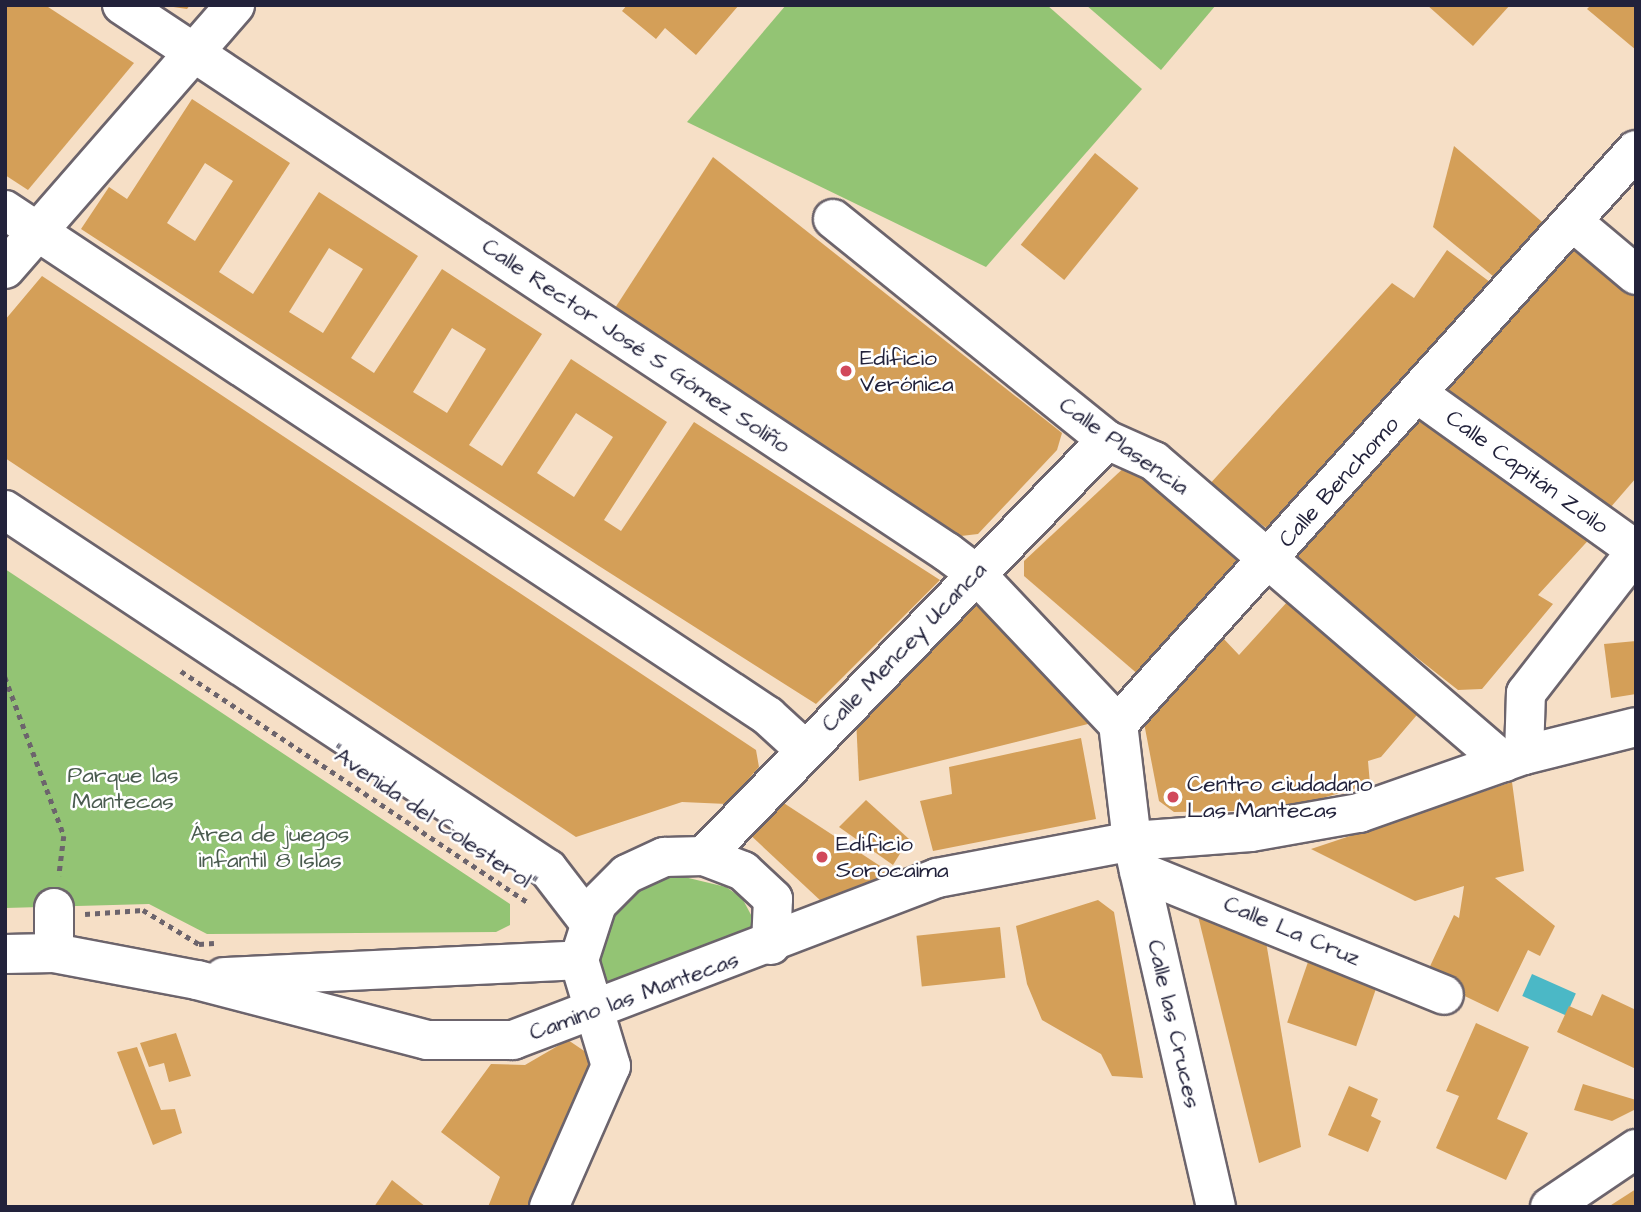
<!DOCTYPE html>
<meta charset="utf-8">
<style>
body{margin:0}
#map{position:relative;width:1641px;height:1212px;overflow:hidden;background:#f6dfc6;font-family:"Architects Daughter",sans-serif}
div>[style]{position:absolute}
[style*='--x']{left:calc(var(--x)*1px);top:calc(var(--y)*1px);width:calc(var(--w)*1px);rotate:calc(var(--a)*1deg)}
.green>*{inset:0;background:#93c474}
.water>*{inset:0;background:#4bb8c6;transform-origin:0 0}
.building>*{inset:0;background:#d49f58;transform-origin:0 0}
.path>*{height:4.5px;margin-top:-2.25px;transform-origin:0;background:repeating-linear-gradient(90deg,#6c646c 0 5px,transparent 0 10px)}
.roads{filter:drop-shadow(2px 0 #6c646c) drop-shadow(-2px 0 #6c646c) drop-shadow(0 2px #6c646c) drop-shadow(0 -2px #6c646c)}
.minor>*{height:38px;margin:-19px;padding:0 19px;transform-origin:19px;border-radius:19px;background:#fff}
.dots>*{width:19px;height:19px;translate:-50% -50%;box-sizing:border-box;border:4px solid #fff;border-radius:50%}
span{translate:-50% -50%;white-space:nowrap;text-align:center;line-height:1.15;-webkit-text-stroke:5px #fff;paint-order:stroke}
.street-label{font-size:23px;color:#22223b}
.poi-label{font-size:23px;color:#22223b}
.left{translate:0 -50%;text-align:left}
.park-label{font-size:23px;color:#4a5b4f}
.frame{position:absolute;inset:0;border:7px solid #22223b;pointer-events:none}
</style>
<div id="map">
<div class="green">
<div style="clip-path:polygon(786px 5px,1047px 5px,1142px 89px,986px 267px,687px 122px)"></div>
<div style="clip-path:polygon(1086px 5px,1216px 5px,1161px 70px)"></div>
<div style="clip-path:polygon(5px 569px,510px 904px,510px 925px,496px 932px,207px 934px,149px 904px,5px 908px)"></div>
<div style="clip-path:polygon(676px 875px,726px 887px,742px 898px,757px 926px,613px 986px,604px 984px,598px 943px,621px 900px,654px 879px)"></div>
</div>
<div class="water">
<div style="left:1532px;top:974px;width:48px;height:24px;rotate:24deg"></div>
</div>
<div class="building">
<div style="clip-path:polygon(5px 5px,45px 5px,134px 63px,28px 190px,5px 175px)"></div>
<div style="clip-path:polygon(160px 5px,190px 5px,187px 9px)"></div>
<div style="clip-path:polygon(627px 5px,739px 5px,696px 55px,665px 28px,656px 39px,622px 11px)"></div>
<div style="clip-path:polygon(1427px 5px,1510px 5px,1473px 46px)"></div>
<div style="clip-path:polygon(1591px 5px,1636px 5px,1636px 50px,1587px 9px)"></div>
<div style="clip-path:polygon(evenodd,192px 99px,290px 163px,219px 272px,253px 294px,319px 192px,418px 256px,351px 358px,374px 373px,442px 269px,542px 334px,469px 445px,502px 466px,571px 359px,667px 422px,604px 520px,621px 531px,694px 422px,940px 580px,816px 704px,599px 566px,81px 229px,109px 187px,127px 199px,192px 99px,205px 163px,233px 181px,195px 241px,167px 223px,205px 163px,192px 99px,329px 248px,363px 269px,323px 333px,289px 312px,329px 248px,192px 99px,452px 328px,486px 349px,447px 413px,413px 392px,452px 328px,192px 99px,576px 413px,613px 437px,574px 497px,537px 473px,576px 413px)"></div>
<div style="clip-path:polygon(1454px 146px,1548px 227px,1499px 281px,1433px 227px)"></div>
<div style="left:1095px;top:153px;width:56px;height:118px;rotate:39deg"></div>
<div style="clip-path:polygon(713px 157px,1062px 433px,1057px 450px,978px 534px,961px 536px,615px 308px)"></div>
<div style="clip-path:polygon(1576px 241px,1636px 293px,1636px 478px,1610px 508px,1445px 395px,1438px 383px)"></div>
<div style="clip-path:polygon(1447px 250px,1494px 285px,1272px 532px,1208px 486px,1392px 283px,1414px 298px)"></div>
<div style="clip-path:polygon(42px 276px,756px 750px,759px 767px,727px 804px,682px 802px,576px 837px,5px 458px,5px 320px)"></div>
<div style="clip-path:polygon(1414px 416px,1595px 533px,1538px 595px,1553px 604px,1482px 689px,1458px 690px,1295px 562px,1298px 548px)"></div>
<div style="clip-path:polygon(1129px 463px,1242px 559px,1140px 676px,1024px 576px,1024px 561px)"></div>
<div style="clip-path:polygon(978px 601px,1096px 722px,859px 781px,856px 718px)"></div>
<div style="clip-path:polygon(1288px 601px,1422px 709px,1381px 757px,1368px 761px,1370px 784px,1282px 810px,1174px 812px,1159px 801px,1144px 723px,1222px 637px,1239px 655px)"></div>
<div style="clip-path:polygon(1636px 641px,1636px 694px,1611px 698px,1604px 644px)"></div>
<div style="clip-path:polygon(1081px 738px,1096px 819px,933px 851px,920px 801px,952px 794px,949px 767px)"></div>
<div style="clip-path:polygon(1512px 782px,1524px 871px,1495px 878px,1555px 926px,1540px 956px,1528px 950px,1498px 1012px,1425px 977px,1454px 915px,1459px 918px,1464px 886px,1415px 901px,1311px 849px)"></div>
<div style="clip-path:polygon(773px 796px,897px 877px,822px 902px,745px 830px)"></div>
<div style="clip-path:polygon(866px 800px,909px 839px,893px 865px,839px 827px)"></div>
<div style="clip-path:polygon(1098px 900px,1114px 912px,1143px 1078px,1112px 1076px,1101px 1054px,1042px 1020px,1027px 984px,1016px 926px)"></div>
<div style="clip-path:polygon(1219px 908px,1264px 930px,1301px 1147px,1259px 1163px,1198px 916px)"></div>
<div style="left:1000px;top:927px;width:51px;height:84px;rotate:84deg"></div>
<div style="left:1308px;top:962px;width:73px;height:64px;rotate:19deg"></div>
<div style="clip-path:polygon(1602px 994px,1636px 1010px,1636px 1069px,1557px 1032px,1569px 1006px,1592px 1016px)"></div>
<div style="clip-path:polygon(1476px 1023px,1529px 1047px,1497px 1119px,1528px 1133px,1506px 1180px,1436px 1148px,1459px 1096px,1446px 1091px)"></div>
<div style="clip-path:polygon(176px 1033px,191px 1076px,169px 1082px,164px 1063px,149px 1067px,140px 1043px)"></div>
<div style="clip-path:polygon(568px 1040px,605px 1065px,540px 1207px,488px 1207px,500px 1177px,441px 1132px,491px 1064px,525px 1065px)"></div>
<div style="clip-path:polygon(137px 1047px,161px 1110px,175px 1109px,182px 1133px,153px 1145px,117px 1052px)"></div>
<div style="clip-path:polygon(1583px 1084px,1636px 1100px,1636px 1109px,1612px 1121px,1574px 1110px)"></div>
<div style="clip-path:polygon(1349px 1086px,1378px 1099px,1371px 1116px,1381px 1121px,1368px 1152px,1328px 1135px)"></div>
<div style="clip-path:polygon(392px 1180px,426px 1207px,374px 1207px)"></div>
<div style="clip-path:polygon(1636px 1189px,1636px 1207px,1608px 1207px)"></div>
</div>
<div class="path">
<div style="--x:181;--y:671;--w:418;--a:33.7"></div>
<div style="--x:5;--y:677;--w:170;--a:69.6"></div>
<div style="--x:64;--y:836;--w:40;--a:97.1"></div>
<div style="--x:85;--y:914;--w:58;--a:-3.9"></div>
<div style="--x:143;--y:910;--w:66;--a:31.3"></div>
<div style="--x:199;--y:944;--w:15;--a:-4"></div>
</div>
<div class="roads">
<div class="minor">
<div style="--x:122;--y:5;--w:990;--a:33.55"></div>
<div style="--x:947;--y:552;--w:38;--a:37"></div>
<div style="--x:977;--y:575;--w:205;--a:46.6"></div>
<div style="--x:5;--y:210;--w:916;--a:33.55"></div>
<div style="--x:768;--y:716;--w:49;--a:42.5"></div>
<div style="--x:833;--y:219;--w:352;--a:38.9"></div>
<div style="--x:1107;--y:440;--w:51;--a:24.1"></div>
<div style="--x:1154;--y:461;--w:462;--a:40.7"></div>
<div style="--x:1573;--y:222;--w:82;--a:40.1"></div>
<div style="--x:5;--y:269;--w:350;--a:-48.9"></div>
<div style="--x:1418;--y:394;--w:268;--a:35.6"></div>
<div style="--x:5;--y:510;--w:651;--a:33.47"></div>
<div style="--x:548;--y:869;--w:66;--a:52.4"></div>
<div style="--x:1524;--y:755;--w:62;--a:-88.2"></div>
<div style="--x:1526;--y:693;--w:180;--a:-52.2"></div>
<div style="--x:704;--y:856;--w:579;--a:-45.91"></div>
<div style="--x:1139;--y:871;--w:329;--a:22.1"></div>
<div style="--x:54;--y:908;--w:45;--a:90"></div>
<div style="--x:5;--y:954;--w:49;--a:-1.2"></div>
<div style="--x:54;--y:953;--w:146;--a:10.7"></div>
<div style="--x:197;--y:980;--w:238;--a:14.6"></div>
<div style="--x:427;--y:1040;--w:86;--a:0"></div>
<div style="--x:513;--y:1040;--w:454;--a:-20.9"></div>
<div style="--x:937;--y:878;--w:198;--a:-10.7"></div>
<div style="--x:1132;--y:841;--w:119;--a:-4.3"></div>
<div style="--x:1251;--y:832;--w:110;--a:-10"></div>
<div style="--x:1359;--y:813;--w:175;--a:-19.4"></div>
<div style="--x:1524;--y:755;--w:115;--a:-14"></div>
<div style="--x:224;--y:977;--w:355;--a:-2.7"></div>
<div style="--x:549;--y:1207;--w:154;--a:-66.3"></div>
<div style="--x:611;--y:1066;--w:111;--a:-106.8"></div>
<div style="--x:579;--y:960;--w:59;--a:-72.2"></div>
<div style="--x:597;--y:904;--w:42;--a:-45"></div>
<div style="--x:627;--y:874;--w:41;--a:-24.7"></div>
<div style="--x:664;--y:857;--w:40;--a:-1.4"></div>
<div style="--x:704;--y:856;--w:42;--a:21"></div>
<div style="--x:743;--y:871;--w:41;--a:43"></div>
<div style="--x:773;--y:899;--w:46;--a:92.5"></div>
<div style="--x:1216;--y:1207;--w:376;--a:-102.9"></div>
<div style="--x:1132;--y:841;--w:118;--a:-96.8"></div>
<div style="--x:1118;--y:724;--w:773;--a:-47.94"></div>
<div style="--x:1550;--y:1207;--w:104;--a:-34"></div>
</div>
</div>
<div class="dots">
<div style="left:846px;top:371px;background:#d1495b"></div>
<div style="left:1173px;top:797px;background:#d1495b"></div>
<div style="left:822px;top:857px;background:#d1495b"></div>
</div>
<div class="street-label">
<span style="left:636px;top:346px;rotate:34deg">Calle Rector José S Gómez Soliño</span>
<span style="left:1124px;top:446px;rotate:35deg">Calle Plasencia</span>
<span style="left:1527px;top:472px;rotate:36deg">Calle Capitán Zoilo</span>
<span style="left:1339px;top:482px;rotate:-48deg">Calle Benchomo</span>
<span style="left:904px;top:647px;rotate:-46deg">Calle Mencey Ucanca</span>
<span style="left:433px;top:818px;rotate:34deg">"Avenida del Colesterol"</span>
<span style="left:1292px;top:931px;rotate:23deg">Calle La Cruz</span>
<span style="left:634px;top:996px;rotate:-20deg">Camino las Mantecas</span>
<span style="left:1174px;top:1024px;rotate:77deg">Calle las Cruces</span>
</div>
<div class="poi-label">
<span class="left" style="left:860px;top:371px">Edificio<br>Verónica</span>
<span class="left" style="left:1187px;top:797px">Centro ciudadano<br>Las Mantecas</span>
<span class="left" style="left:836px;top:857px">Edificio<br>Sorocaima</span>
</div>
<div class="park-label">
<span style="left:123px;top:788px">Parque las<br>Mantecas</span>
<span style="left:270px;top:847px">Área de juegos<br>infantil 8 Islas</span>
</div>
<div class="frame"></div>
</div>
